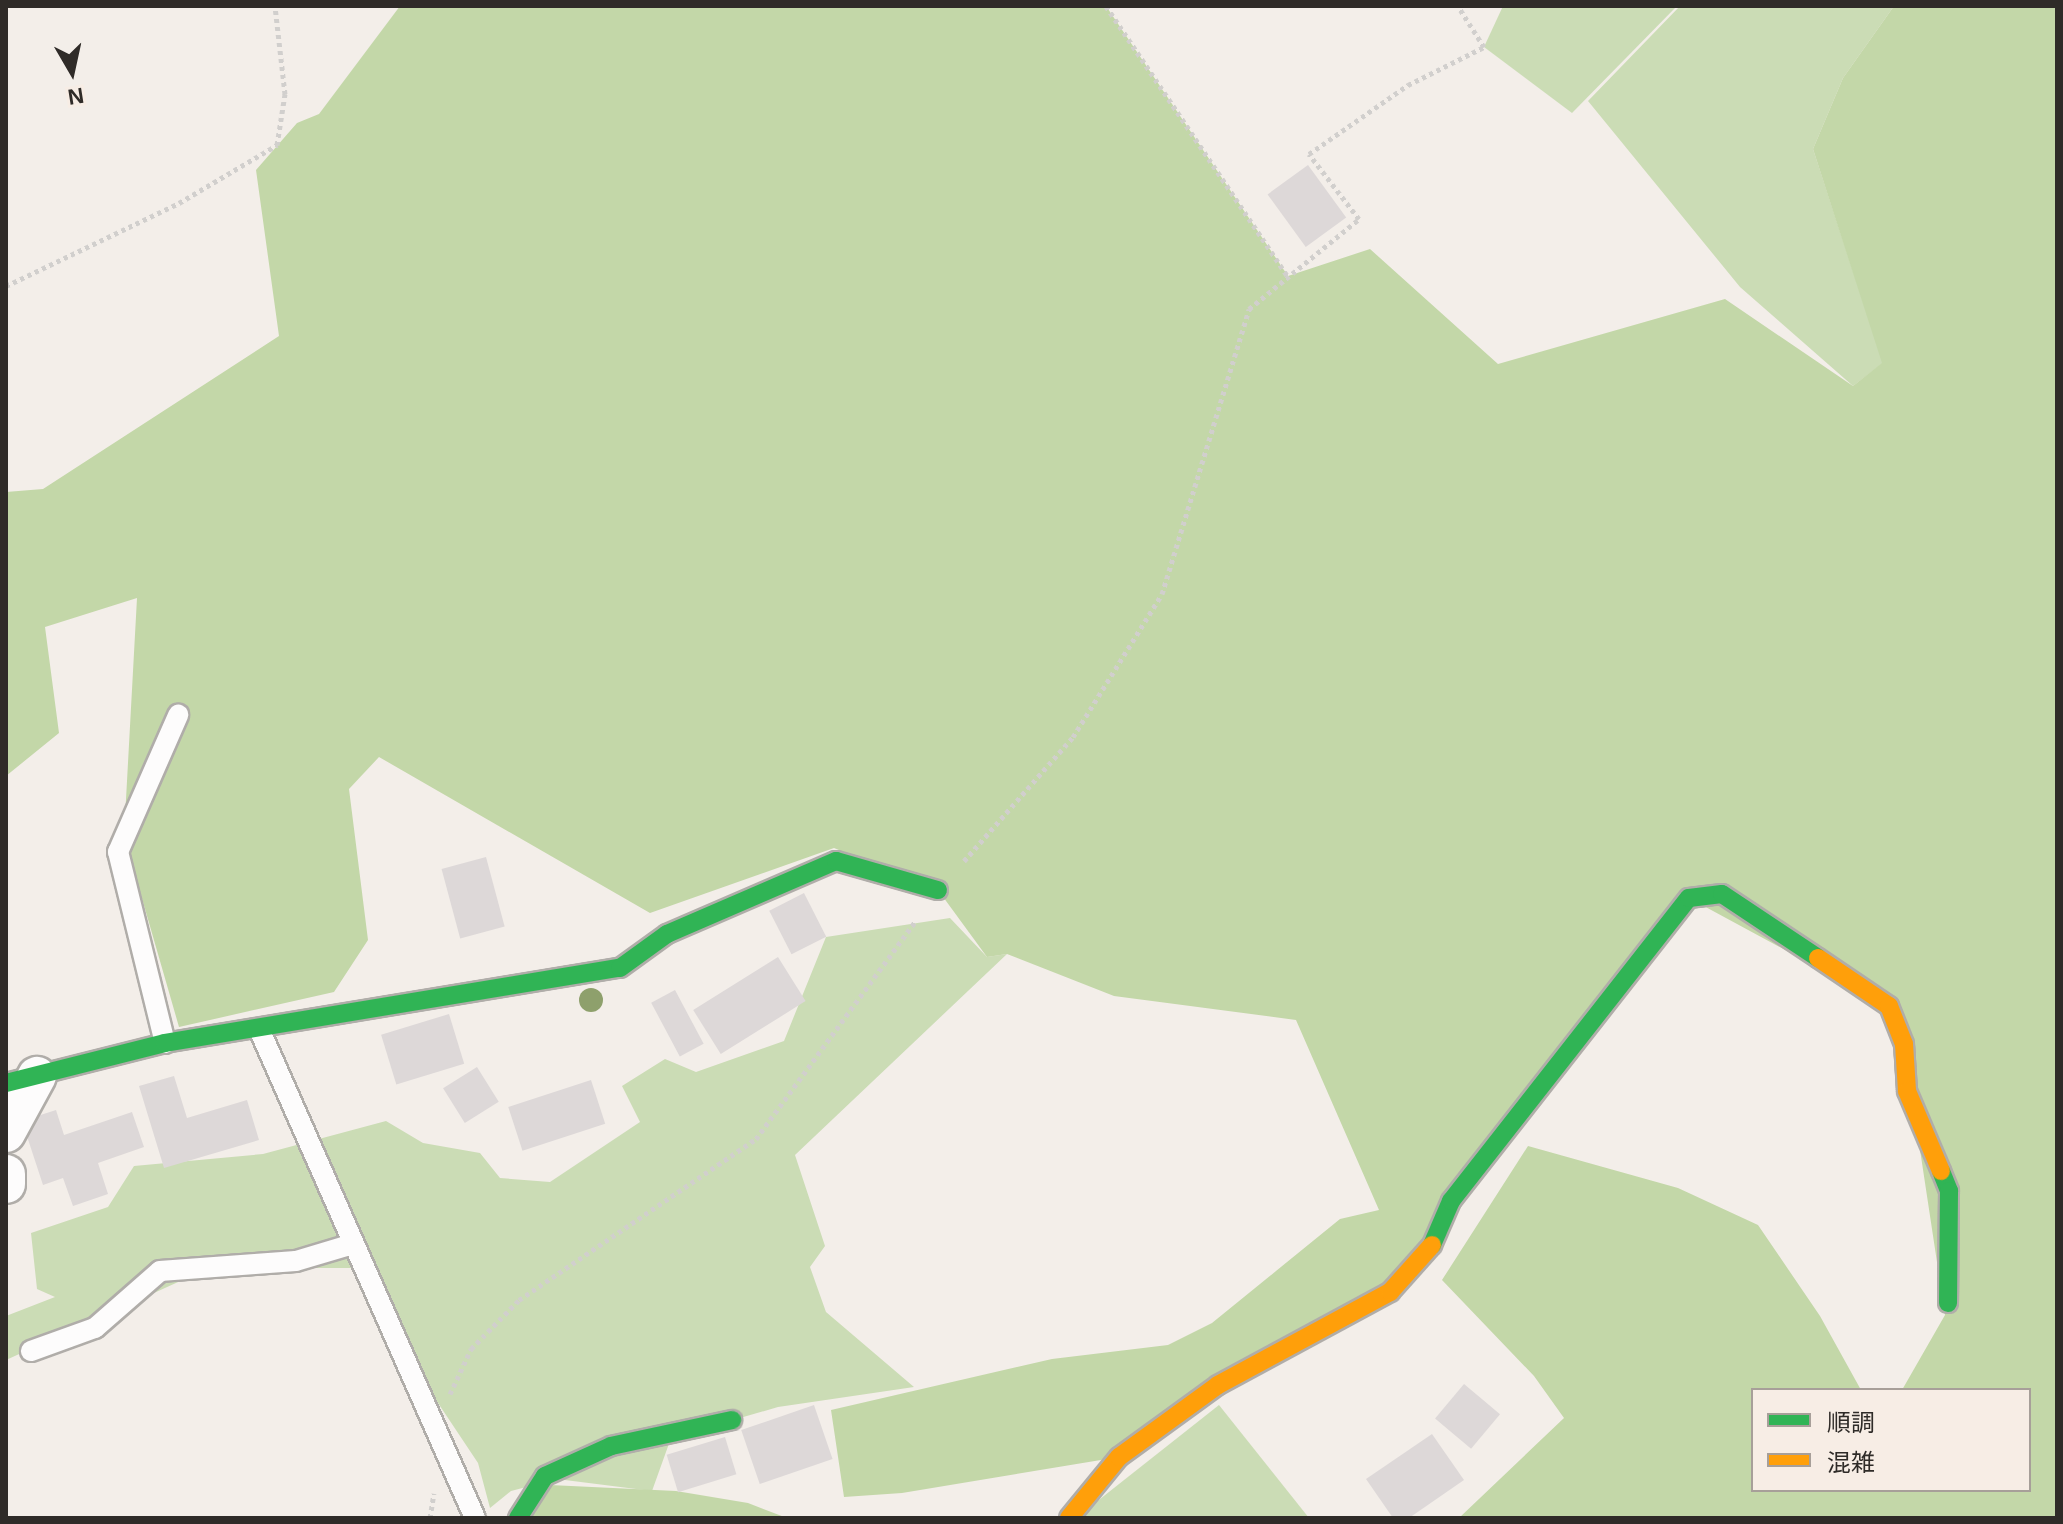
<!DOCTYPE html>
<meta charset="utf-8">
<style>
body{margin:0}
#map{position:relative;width:2063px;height:1524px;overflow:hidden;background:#f3eee9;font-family:Arial,"Noto Sans JP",sans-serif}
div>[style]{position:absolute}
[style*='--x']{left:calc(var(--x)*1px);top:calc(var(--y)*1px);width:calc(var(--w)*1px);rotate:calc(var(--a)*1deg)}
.green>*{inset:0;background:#cbdcb5}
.forest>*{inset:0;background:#c3d7a8}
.building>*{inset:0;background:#ddd8d8;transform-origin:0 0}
.path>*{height:5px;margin-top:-2.5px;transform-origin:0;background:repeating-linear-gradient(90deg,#d1cfcd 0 4px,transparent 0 8px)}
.roads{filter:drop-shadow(2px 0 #b0ada9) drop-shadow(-2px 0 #b0ada9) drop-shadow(0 2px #b0ada9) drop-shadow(0 -2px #b0ada9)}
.lane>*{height:20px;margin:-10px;padding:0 10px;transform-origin:10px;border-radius:10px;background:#fdfcfc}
.street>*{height:38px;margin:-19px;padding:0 19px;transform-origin:19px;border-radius:19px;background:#fdfcfc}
.fast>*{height:18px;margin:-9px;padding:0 9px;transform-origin:9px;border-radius:9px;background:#30b455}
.slow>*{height:18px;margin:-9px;padding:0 9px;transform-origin:9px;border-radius:9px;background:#ff9f0a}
.trees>*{width:24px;height:24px;margin:-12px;border-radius:50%;background:#8ea06c}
span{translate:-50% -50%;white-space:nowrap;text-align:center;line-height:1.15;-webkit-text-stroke:7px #f7ede5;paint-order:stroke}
.frame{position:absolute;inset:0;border:8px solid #2f2b28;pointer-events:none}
.legend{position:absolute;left:1751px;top:1388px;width:280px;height:104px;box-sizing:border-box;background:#f7ede5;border:2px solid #a79f99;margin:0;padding:10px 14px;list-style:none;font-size:24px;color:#2f2b28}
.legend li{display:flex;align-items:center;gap:16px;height:40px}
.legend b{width:40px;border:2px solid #a79f99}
.north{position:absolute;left:32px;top:32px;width:80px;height:80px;-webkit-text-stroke:6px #f7ede5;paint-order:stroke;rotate:171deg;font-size:22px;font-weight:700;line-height:32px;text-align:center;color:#2f2b28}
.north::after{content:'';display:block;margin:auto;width:28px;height:36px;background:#2f2b28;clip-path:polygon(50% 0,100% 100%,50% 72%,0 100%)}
</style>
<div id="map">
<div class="green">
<div style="clip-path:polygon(1503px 6px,1677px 6px,1572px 113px,1484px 47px)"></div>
<div style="clip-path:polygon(1680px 6px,1894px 6px,1843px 78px,1813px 149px,1883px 363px,1853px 386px,1740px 287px,1588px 101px)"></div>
<div style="clip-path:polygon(950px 918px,987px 957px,1007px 954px,795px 1155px,825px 1246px,810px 1267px,826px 1312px,914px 1387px,778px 1407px,671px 1438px,652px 1491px,557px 1479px,511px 1491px,490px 1508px,478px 1463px,412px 1364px,378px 1268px,241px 1268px,187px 1278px,6px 1360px,6px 1316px,55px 1297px,37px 1289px,31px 1233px,108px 1207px,134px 1166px,263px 1154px,386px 1121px,423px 1143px,480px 1153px,500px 1178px,550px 1182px,640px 1122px,622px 1086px,665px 1059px,696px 1072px,784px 1041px,826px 937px)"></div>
<div style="clip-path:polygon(1219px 1405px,1309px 1518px,1076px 1518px)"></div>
</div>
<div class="forest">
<div style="clip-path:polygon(400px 6px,1106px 6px,1288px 276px,1370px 249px,1498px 364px,1725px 299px,1853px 386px,1882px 363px,1813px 149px,1843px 78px,1894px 6px,2057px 6px,2057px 1518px,1459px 1518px,1564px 1418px,1534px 1376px,1442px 1280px,1528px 1146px,1678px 1188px,1758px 1225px,1820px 1316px,1861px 1390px,1753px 1390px,1753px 1490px,2029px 1490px,2029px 1390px,1902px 1390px,1945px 1315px,1904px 1044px,1889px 1006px,1689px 898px,1406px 1275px,1119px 1457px,902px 1493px,844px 1497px,831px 1410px,1052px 1359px,1168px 1345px,1212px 1323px,1340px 1219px,1379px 1210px,1296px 1020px,1114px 996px,1007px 954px,987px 957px,938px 890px,834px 848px,650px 913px,379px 757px,349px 789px,368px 940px,334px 992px,179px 1027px,124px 836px,137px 598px,45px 627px,59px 733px,6px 776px,6px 492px,43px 489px,279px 336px,256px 170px,297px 123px,319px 114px)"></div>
<div style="clip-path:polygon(550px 1485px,676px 1491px,748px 1503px,787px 1518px,520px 1518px)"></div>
</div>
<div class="building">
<div style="left:1308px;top:165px;width:65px;height:50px;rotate:54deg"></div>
<div style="left:486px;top:857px;width:72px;height:46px;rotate:75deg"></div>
<div style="left:804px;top:893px;width:49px;height:39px;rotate:63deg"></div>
<div style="left:778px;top:957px;width:52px;height:100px;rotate:58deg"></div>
<div style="left:675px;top:990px;width:61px;height:27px;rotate:62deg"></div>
<div style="left:449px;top:1014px;width:52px;height:71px;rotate:73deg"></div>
<div style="left:477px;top:1067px;width:41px;height:40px;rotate:58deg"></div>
<div style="clip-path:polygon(174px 1076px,187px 1118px,247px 1100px,259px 1140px,164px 1168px,139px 1086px)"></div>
<div style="left:591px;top:1080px;width:46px;height:87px;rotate:72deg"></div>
<div style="clip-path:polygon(56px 1110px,64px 1135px,132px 1112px,144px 1147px,98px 1163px,108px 1194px,73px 1206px,63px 1178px,43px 1185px,22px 1121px)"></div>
<div style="left:1464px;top:1384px;width:47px;height:45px;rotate:40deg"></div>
<div style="left:814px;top:1405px;width:57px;height:77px;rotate:71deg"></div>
<div style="clip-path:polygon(1432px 1434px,1464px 1480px,1409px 1518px,1393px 1518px,1366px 1479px)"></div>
<div style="left:725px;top:1437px;width:39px;height:61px;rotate:73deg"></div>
</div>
<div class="path">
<div style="--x:1106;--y:6;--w:326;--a:56.1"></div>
<div style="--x:6;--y:286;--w:192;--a:-25.6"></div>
<div style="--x:179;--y:203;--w:114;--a:-30.6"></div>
<div style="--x:277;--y:145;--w:52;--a:-81.1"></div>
<div style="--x:285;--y:94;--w:89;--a:-96.5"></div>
<div style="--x:964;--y:861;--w:165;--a:-48.7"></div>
<div style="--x:1073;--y:737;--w:168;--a:-58.1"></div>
<div style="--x:1162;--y:594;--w:298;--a:-73"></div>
<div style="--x:1249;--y:309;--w:142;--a:-39.3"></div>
<div style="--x:1359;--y:219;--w:82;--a:-127.6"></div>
<div style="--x:1309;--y:154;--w:121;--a:-34.9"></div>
<div style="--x:1408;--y:85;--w:85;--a:-26.6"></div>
<div style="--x:1484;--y:47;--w:49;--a:-122.4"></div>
<div style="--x:450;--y:1394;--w:50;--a:-65"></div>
<div style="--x:471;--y:1349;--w:69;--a:-45.6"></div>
<div style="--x:519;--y:1300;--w:287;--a:-34.2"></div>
<div style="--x:756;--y:1139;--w:269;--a:-53.8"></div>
<div style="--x:430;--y:1518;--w:25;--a:-81"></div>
</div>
<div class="roads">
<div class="lane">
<div style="--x:260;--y:1031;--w:532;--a:66.18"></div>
<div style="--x:165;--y:1043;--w:197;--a:-103.8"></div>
<div style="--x:118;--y:852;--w:150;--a:-66.3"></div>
<div style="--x:31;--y:1351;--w:68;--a:-19.8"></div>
<div style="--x:95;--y:1328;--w:86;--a:-41.2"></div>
<div style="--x:160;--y:1271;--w:136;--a:-4.2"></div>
<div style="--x:296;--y:1261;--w:59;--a:-16.6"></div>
</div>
<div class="street">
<div style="--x:6;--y:1133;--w:65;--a:-61.5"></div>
<div style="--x:6;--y:1174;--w:10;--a:90"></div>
</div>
<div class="fast">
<div style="--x:6;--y:1083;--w:164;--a:-14.1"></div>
<div style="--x:165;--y:1043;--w:461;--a:-9.4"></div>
<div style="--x:620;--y:968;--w:58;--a:-35.9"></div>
<div style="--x:667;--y:934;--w:184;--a:-23.4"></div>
<div style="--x:836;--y:861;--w:106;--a:15.9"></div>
<div style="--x:1941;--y:1171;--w:22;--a:68"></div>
<div style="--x:1949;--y:1191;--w:112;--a:90.5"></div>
<div style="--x:1432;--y:1245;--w:48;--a:-66.6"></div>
<div style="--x:1451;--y:1201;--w:385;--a:-51.9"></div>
<div style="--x:1689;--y:898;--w:33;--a:-7"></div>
<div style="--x:1722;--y:894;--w:115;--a:33.7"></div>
<div style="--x:518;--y:1518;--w:50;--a:-57.3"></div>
<div style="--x:545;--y:1476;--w:72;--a:-24.4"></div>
<div style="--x:611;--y:1446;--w:124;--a:-12.1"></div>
</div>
<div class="slow">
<div style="--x:1818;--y:958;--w:86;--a:34.1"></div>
<div style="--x:1889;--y:1006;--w:41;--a:68.5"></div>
<div style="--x:1904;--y:1044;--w:47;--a:86.3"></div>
<div style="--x:1907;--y:1091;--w:87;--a:67"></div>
<div style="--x:1069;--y:1518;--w:79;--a:-50.7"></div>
<div style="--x:1119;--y:1457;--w:122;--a:-36"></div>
<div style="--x:1218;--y:1385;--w:196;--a:-28.4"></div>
<div style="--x:1390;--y:1292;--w:63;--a:-48.2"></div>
</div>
</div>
<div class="trees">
<div style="left:591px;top:1000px"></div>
</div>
<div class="frame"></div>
<ul class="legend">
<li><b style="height:10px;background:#30b455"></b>順調</li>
<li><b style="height:10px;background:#ff9f0a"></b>混雑</li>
</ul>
<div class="north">N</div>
</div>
